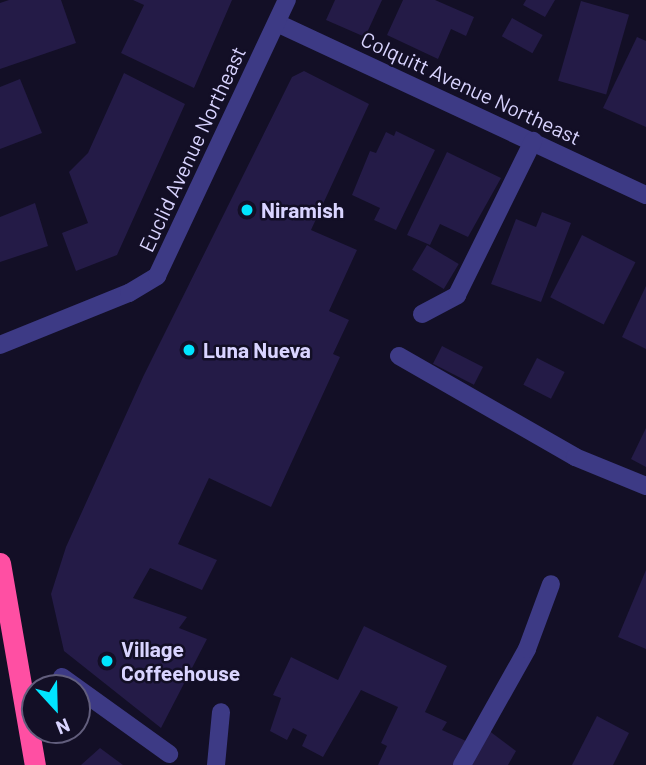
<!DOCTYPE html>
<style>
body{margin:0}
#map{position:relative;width:646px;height:765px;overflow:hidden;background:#130f26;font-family:Barlow,sans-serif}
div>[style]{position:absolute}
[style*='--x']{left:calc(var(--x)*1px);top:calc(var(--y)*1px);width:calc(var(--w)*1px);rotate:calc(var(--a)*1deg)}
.building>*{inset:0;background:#241b47;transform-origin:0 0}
.minor>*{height:18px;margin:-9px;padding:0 9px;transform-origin:9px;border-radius:9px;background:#3d3a85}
.highway>*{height:21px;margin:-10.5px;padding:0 10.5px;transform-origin:10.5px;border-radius:10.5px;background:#ff4fa3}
.dots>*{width:19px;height:19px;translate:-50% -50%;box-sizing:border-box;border:4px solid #130f26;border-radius:50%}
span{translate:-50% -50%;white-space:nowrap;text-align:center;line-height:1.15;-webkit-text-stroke:5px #130f26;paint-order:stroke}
.street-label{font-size:21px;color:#d9d4ff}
.poi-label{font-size:21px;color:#d9d4ff;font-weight:700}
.left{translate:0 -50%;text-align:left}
.north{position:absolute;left:21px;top:674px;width:70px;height:70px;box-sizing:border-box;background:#130f26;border:2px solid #625e7d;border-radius:50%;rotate:158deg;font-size:19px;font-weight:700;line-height:28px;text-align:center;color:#d9d4ff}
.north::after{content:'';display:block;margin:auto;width:24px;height:32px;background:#00e5ff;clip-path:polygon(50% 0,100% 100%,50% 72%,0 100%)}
</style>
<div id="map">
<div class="building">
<div style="clip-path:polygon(9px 0,61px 0,76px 43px,0 69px,0 3px)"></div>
<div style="clip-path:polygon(133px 0,232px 0,194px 88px,121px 53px,144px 5px)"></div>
<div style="clip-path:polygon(335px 0,382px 0,365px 37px,326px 20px)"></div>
<div style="clip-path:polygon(403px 0,435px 0,474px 17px,466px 36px,451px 29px,438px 59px,387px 35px)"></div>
<div style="clip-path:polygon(526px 0,555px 0,545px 17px,523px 5px)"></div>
<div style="left:581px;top:1px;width:50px;height:83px;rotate:16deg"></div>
<div style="left:512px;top:18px;width:35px;height:21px;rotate:29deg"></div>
<div style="clip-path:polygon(637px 37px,646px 41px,646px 127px,603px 108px)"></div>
<div style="clip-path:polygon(304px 71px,369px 104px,311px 230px,357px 250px,329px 311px,349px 320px,333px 354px,340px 357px,271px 507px,209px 478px,178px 544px,217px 560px,202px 590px,150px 568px,133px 598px,187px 617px,179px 628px,207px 639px,161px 728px,64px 651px,51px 594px,66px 547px,143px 377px,292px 77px)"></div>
<div style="clip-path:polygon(124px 73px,185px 104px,117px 255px,76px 271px,62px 233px,88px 223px,69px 172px,88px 153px)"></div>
<div style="clip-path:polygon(20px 79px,42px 133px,0 149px,0 87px)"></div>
<div style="clip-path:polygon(396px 131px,435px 150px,396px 230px,374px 220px,380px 208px,352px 195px,370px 151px,376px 153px,386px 132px,394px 136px)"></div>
<div style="clip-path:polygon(447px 152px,501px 178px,468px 237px,440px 224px,430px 245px,407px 235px)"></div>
<div style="clip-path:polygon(35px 203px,48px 246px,0 262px,0 217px)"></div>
<div style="clip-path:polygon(542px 212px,571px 223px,541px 302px,491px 284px,516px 219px,536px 227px)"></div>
<div style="left:582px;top:235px;width:60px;height:70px;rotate:27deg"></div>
<div style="left:427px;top:245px;width:37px;height:29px;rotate:31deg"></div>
<div style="clip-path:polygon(646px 286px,646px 349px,622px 337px)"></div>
<div style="left:442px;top:346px;width:46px;height:20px;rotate:27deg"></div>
<div style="left:537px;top:358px;width:31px;height:30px;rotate:27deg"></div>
<div style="clip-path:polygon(646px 428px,646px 467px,631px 459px)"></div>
<div style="clip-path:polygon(646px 570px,646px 649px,618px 637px)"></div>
<div style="clip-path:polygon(364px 626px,447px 666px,425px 712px,447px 722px,442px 730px,466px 741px,454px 765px,378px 765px,387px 746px,381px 743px,398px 707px,361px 690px,323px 757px,302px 746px,307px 735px,293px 728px,287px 740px,270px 731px,281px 698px,273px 695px,291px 657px,338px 680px)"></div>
<div style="clip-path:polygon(597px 716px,629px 733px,613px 765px,572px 765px)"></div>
<div style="clip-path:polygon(488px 730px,516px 751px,508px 765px,468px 765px)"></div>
<div style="clip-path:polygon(100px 748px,123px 765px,81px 765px)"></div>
</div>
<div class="minor">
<div style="--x:277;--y:23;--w:407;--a:25"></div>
<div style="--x:422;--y:314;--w:40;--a:-28"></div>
<div style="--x:457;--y:295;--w:172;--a:-63.7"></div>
<div style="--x:0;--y:345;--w:139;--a:-22"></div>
<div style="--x:129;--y:293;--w:33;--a:-31"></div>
<div style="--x:157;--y:276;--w:305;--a:-64.8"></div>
<div style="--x:399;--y:356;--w:203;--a:29.8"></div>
<div style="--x:575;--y:457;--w:77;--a:22.2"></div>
<div style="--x:62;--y:677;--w:132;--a:35.7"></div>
<div style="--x:216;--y:765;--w:53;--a:-84.6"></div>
<div style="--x:462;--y:765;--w:133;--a:-60.7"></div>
<div style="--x:527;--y:649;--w:69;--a:-69.7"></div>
</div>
<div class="highway">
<div style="--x:0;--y:563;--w:205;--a:80.2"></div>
</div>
<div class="dots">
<div style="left:247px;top:210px;background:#00e5ff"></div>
<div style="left:189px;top:350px;background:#00e5ff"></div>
<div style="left:107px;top:661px;background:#00e5ff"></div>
</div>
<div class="street-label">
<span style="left:471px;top:88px;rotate:25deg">Colquitt Avenue Northeast</span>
<span style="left:192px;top:149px;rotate:-65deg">Euclid Avenue Northeast</span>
</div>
<div class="poi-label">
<span class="left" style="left:261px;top:210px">Niramish</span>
<span class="left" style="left:203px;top:350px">Luna Nueva</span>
<span class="left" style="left:121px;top:661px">Village<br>Coffeehouse</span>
</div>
<div class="north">N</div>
</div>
